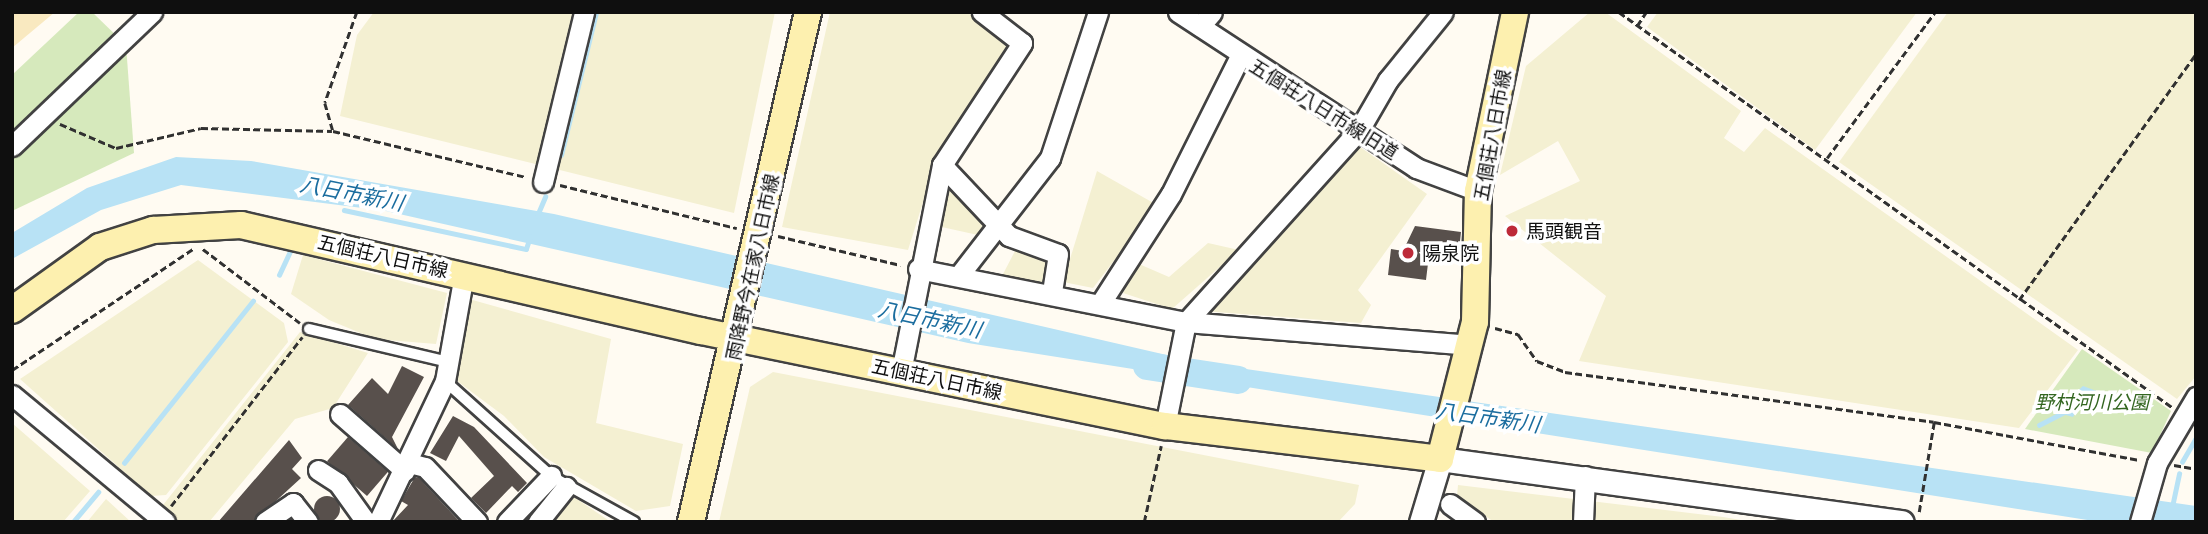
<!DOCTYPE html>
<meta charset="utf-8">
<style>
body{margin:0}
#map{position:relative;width:2208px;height:534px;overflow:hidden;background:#fffbf2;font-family:"Playfair Display","Noto Sans JP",serif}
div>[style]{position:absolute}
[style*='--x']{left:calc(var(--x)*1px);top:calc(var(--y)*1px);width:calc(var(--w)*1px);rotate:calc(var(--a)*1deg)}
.farmland>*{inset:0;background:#f4f0d2}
.green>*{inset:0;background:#d6e9bc}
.sand>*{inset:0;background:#f9e9c0}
.water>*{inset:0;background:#b8e2f5}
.stream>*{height:4.5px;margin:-2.25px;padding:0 2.25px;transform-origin:2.25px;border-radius:2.25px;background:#b8e2f5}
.river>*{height:28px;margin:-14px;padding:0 14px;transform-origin:14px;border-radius:14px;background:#b8e2f5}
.building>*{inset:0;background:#58504c;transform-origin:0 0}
.round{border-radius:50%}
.path>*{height:2.5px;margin-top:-1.25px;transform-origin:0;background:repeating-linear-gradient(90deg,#313131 0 7px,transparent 0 10.5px)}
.roads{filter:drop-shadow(2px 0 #424242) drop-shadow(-2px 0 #424242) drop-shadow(0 2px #424242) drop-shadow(0 -2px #424242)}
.service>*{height:10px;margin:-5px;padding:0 5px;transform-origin:5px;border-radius:5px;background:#fff}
.minor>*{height:19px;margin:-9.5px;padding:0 9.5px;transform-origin:9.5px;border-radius:9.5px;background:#fff}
.tertiary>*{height:23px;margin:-11.5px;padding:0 11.5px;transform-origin:11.5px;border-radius:11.5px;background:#fff}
.secondary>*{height:26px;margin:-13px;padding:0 13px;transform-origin:13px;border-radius:13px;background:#fdf0af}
.dots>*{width:19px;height:19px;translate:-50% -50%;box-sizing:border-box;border:4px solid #fff;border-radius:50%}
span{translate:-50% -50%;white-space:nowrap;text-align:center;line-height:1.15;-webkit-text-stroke:7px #fff;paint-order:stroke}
.street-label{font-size:19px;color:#0f0f0f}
.poi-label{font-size:19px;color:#0f0f0f}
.left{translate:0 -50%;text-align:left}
.park-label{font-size:19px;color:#336620;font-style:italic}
.water-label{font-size:21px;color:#1b6d9f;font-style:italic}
.frame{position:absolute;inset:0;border:14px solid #0f0f0f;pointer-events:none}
</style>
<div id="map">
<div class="farmland">
<div style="clip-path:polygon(374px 12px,775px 12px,734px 213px,340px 116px,357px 35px)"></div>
<div style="clip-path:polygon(830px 12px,967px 12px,1010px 46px,936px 161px,908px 250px,782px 227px)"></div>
<div style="clip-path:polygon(1590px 12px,1605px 12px,1741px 111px,1724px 138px,1744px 152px,1765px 128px,2078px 350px,2019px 428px,1579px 361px,1606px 296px,1505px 216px,1580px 181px,1558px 141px,1500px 175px,1526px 66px)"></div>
<div style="clip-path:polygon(1658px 12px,1917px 12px,1815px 150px,1647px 27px)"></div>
<div style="clip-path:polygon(1948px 12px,2196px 12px,2196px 376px,2177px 399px,1839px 162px)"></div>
<div style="clip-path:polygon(1356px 144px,1427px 194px,1358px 290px,1371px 305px,1361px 323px,1203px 311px)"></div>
<div style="clip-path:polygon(1097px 171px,1157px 205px,1093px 288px,1063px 282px)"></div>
<div style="clip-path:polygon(947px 174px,987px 228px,978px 235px,937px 226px)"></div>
<div style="clip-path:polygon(1208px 243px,1239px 250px,1172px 309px,1123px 293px,1139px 264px,1169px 277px)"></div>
<div style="clip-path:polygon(1045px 250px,1054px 255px,1047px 287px,1002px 276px,1015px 251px)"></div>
<div style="clip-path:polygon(303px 255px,447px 293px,436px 344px,375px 339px,329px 320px,291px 294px)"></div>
<div style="clip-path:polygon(198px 260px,284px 323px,288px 342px,166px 495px,151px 496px,20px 379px)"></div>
<div style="clip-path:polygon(469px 299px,611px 339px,596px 423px,683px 444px,670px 506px,636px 511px,544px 457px,504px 416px,453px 378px)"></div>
<div style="clip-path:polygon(300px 332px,368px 353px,333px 408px,295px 419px,209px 522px,173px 522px,163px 505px)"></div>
<div style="clip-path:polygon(773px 372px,1359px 485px,1355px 504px,1338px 522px,719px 522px,750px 387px)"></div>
<div style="clip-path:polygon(12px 423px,90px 491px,63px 522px,12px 522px)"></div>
<div style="clip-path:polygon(1458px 485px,1723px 517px,1753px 522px,1494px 522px,1457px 496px)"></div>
<div style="clip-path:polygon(559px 487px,611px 522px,517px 522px)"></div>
<div style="clip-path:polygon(106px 499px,131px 522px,87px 522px)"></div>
</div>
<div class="green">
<div style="clip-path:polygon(79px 12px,92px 12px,126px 45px,134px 153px,12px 211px,12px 75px)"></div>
<div style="clip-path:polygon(2082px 349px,2171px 411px,2152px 453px,2025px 429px)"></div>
</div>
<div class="sand">
<div style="clip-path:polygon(12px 12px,55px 12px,12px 48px)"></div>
</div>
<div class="water">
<div style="clip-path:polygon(176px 157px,251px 161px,554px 214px,1197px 362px,2196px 506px,2196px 522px,2100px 522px,968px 343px,386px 211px,181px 185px,101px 210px,12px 259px,12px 233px,87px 188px)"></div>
<div style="clip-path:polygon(2083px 386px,2118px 399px,2142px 399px,2142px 405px,2109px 409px,2080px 403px,2073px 417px,2062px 414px,2060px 407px)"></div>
</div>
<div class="stream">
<div style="--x:561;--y:155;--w:147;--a:-76.2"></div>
<div style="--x:344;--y:210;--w:186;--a:12.1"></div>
<div style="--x:526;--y:249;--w:13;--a:-72"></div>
<div style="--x:537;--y:216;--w:21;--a:-67"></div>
<div style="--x:279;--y:275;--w:31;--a:-65"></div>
<div style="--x:2039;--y:425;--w:29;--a:-27"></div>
<div style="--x:2182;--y:462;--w:28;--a:-60"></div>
<div style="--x:124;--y:463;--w:207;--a:-51.5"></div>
<div style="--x:2172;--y:507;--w:34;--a:-78"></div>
<div style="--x:73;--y:522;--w:39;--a:-50"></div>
</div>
<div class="river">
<div style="--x:1147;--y:366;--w:92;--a:8.7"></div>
</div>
<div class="building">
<div style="clip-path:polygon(1415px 226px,1461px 232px,1459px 250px,1430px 247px,1426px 280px,1388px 275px,1391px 249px,1403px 251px)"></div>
<div style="clip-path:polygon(402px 366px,424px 377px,392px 437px,398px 449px,348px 405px,372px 378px,388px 394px)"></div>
<div style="clip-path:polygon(453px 416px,474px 427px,527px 483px,518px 492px,512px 486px,486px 513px,471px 498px,494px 476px,459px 436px,446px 461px,430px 453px)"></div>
<div style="left:348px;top:437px;width:53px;height:32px;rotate:41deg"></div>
<div style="clip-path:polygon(289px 440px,302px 458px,292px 469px,301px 478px,253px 522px,218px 522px)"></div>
<div style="clip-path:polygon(415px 477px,419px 478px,460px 522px,392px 522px,408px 505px,401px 501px)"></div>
<div class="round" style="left:314px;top:496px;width:26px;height:26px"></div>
</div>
<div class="path">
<div style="--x:357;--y:12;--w:96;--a:109.4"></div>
<div style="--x:325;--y:103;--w:29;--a:74"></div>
<div style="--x:333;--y:131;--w:198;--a:13.4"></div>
<div style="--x:1619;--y:12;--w:680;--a:35.54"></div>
<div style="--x:1637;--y:26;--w:17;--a:-57"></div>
<div style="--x:60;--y:124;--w:61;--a:23.2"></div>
<div style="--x:116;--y:148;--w:87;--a:-13.2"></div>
<div style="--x:201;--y:128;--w:131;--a:1.3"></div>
<div style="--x:1827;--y:158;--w:182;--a:-53.5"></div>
<div style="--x:560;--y:185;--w:182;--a:13.7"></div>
<div style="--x:778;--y:236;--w:126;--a:13.3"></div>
<div style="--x:203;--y:249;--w:122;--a:37.3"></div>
<div style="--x:2019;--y:300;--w:303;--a:-54.3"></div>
<div style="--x:1495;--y:328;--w:24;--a:15"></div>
<div style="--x:1518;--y:334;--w:33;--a:55"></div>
<div style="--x:1537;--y:361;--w:30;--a:21"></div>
<div style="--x:1565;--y:372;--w:372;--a:7.7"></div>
<div style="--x:1934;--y:422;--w:209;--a:10.5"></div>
<div style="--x:12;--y:370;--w:218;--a:-33.8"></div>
<div style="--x:2174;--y:465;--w:22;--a:10"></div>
<div style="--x:171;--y:506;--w:214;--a:-52.2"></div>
<div style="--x:1919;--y:512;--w:91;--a:-80.5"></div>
<div style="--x:1144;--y:522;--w:78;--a:-77.4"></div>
</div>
<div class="roads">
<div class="service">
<div style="--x:309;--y:329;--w:139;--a:13.3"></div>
<div style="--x:445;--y:381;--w:142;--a:41.9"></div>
<div style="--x:551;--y:476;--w:95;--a:29"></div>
</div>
<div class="minor">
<div style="--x:1178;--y:12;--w:285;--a:33.2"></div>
<div style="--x:1416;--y:168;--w:66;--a:20.4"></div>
<div style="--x:1200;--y:26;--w:18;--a:-49"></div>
<div style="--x:12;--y:146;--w:194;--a:-43.7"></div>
<div style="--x:942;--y:165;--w:98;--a:46.7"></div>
<div style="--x:1009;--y:236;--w:52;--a:20.2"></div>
<div style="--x:1058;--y:254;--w:39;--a:99"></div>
<div style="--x:543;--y:182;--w:175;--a:-76.4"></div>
<div style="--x:918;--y:269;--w:273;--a:11.2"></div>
<div style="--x:1186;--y:322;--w:286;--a:4.6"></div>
<div style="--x:960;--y:274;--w:147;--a:-52.2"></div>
<div style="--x:1050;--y:158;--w:154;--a:-71.8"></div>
<div style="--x:1102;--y:301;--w:127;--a:-57.2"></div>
<div style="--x:1171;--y:194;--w:154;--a:-63.4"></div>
<div style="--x:901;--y:372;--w:211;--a:-78.8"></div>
<div style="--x:942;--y:165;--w:146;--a:-56.7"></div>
<div style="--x:1022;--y:43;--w:51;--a:-142.2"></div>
<div style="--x:12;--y:395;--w:199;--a:39.7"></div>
<div style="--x:340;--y:414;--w:86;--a:41.2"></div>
<div style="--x:1165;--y:426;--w:106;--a:-78.6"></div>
<div style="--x:1186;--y:322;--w:258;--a:-48"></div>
<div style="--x:1359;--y:130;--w:58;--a:-59.9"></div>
<div style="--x:1388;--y:80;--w:87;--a:-51"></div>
<div style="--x:409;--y:463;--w:16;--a:14"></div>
<div style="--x:425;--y:467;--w:76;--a:46.6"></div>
<div style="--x:318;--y:470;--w:24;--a:33"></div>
<div style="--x:338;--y:483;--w:48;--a:54.3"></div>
<div style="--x:1450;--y:504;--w:31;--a:36"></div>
<div style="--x:265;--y:522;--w:34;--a:-34"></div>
<div style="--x:293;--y:503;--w:24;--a:52"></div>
<div style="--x:378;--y:522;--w:156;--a:-64.6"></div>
<div style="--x:445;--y:381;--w:109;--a:-79.9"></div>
<div style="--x:507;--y:522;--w:64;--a:-46.3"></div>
<div style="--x:538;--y:522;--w:45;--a:-51.3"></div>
<div style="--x:1583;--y:522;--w:46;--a:-87.5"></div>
<div style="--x:2140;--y:522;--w:61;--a:-73.9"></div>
<div style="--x:2157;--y:463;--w:77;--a:-59.4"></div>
</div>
<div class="tertiary">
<div style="--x:1421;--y:522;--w:66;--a:-73.2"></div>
<div style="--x:1440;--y:459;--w:466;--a:7.8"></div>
</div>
<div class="secondary">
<div style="--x:12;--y:310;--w:108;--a:-35.6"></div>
<div style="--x:100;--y:247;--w:56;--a:-17.8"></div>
<div style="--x:153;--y:230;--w:88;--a:-3.3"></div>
<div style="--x:241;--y:225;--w:472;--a:13"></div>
<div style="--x:701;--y:331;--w:474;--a:11.6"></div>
<div style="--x:1165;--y:426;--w:277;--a:6.8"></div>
<div style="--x:1440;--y:459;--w:141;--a:-75.7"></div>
<div style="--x:1475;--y:322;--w:131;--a:-88.7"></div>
<div style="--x:1478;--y:191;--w:183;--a:-78.3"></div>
<div style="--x:691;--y:522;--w:523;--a:-77.08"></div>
</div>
</div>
<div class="dots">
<div style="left:1512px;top:231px;background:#bd2a39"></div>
<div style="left:1408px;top:253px;background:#bd2a39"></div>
</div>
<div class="street-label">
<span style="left:1324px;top:109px;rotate:32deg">五個荘八日市線旧道</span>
<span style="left:1492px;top:135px;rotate:-80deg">五個荘八日市線</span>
<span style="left:383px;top:256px;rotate:13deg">五個荘八日市線</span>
<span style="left:752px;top:267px;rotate:-78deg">雨降野今在家八日市線</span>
<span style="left:937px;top:379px;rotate:12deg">五個荘八日市線</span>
</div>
<div class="poi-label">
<span class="left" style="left:1526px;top:231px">馬頭観音</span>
<span class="left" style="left:1422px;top:253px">陽泉院</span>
</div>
<div class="park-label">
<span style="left:2092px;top:402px">野村河川公園</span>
</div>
<div class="water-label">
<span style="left:352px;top:192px;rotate:11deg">八日市新川</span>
<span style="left:930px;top:318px;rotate:12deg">八日市新川</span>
<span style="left:1488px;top:416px;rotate:8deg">八日市新川</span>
</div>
<div class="frame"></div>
</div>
